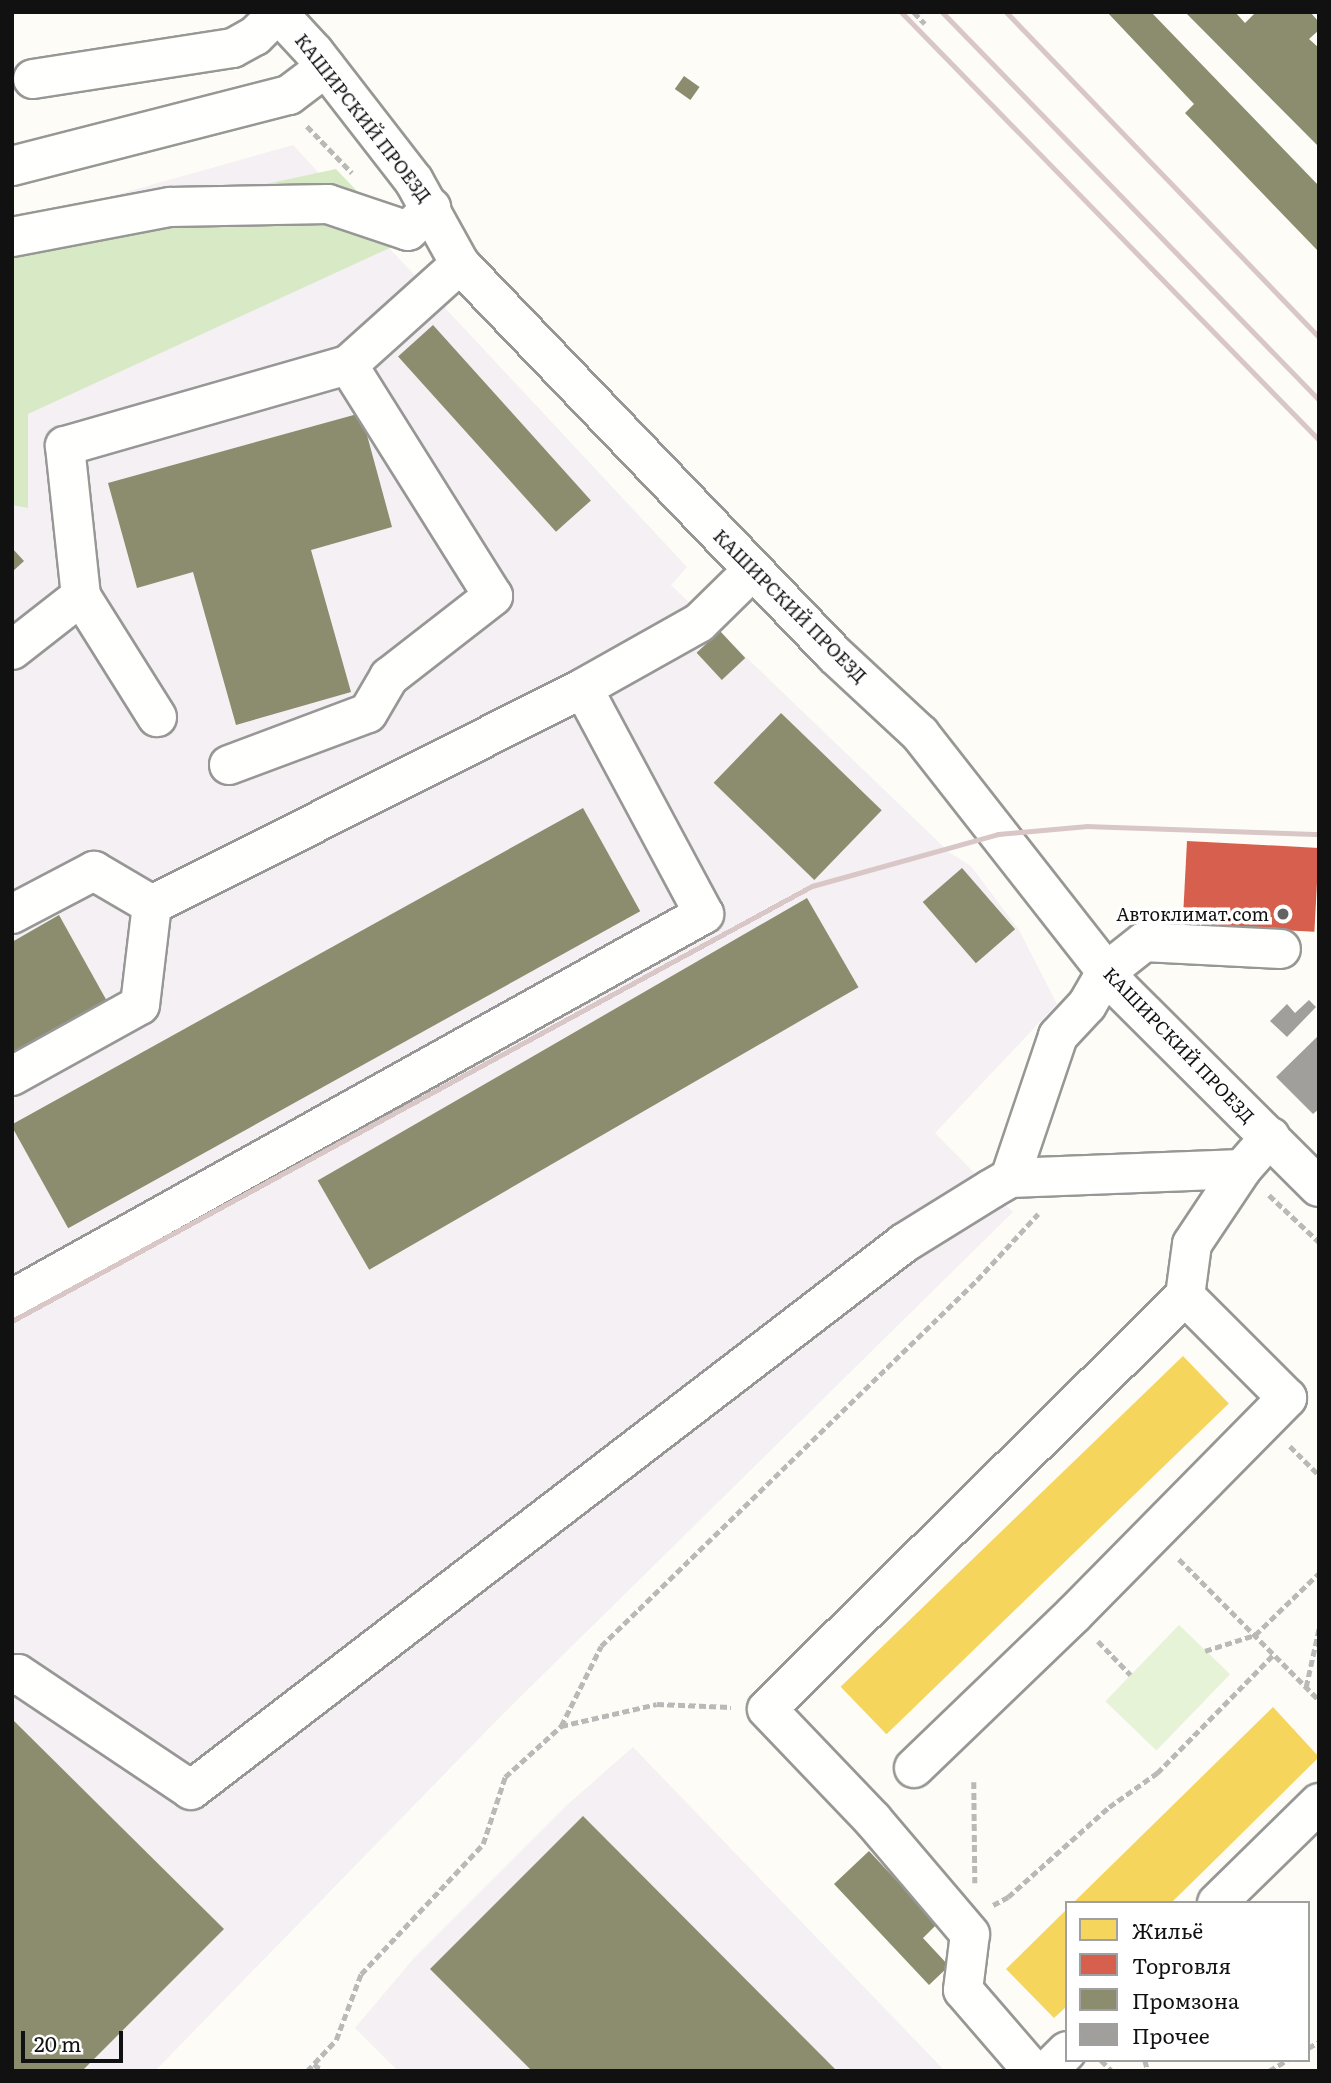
<!DOCTYPE html>
<meta charset="utf-8">
<style>
body{margin:0}
#map{position:relative;width:1331px;height:2083px;overflow:hidden;background:#fdfcf7;font-family:Literata,serif}
div>[style]{position:absolute}
[style*='--x']{left:calc(var(--x)*1px);top:calc(var(--y)*1px);width:calc(var(--w)*1px);rotate:calc(var(--a)*1deg)}
.industrial>*{inset:0;background:#f5f0f3}
.green>*{inset:0;background:#e7f3d7;transform-origin:0 0}
.forest>*{inset:0;background:#d8eac5}
.homes>*{inset:0;background:#f6d55c;transform-origin:0 0}
.shops>*{inset:0;background:#d6604d;transform-origin:0 0}
.industry>*{inset:0;background:#8c8c6e;transform-origin:0 0}
.building>*{inset:0;background:#a19f9c}
.path>*{height:4.5px;margin-top:-2.25px;transform-origin:0;background:repeating-linear-gradient(90deg,#b9b9b8 0 7px,transparent 0 10.5px)}
.roads{filter:drop-shadow(2px 0 #979795) drop-shadow(-2px 0 #979795) drop-shadow(0 2px #979795) drop-shadow(0 -2px #979795)}
.minor>*{height:38px;margin:-19px;padding:0 19px;transform-origin:19px;border-radius:19px;background:#fffffe}
.rail>*{height:5px;margin:-2.5px;padding:0 2.5px;transform-origin:2.5px;border-radius:2.5px;background:#d9c6c7}
.dots>*{width:19px;height:19px;translate:-50% -50%;box-sizing:border-box;border:4px solid #fff;border-radius:50%}
span{translate:-50% -50%;white-space:nowrap;text-align:center;line-height:1.15;-webkit-text-stroke:7px #fff;paint-order:stroke}
.street-label{font-size:18px;color:#111}
.poi-label{font-size:18px;color:#111}
.right{translate:-100% -50%;text-align:right}
.frame{position:absolute;inset:0;border:14px solid #111;pointer-events:none}
.legend{position:absolute;left:1065px;top:1901px;width:245px;height:161px;box-sizing:border-box;background:#fff;border:2px solid #a0a0a0;margin:0;padding:9px 12px;list-style:none;font-size:21px;color:#111}
.legend li{display:flex;align-items:center;gap:14px;height:35px}
.legend b{width:35px;border:2px solid #a0a0a0}
.scale{position:absolute;left:21px;top:2031px;width:102px;height:32px;box-sizing:border-box;border:4px solid #111;border-top:0;padding-left:9px;font-size:21px;line-height:24px;white-space:nowrap;color:#111;-webkit-text-stroke:5px #fff;paint-order:stroke}
</style>
<div id="map">
<div class="industrial">
<div style="clip-path:polygon(293px 145px,687px 567px,671px 585px,950px 853px,971px 866px,1019px 930px,1057px 1004px,935px 1133px,1013px 1212px,500px 1717px,155px 2071px,12px 2071px,12px 224px)"></div>
<div style="clip-path:polygon(633px 1747px,945px 2071px,398px 2071px,355px 2028px,414px 1958px,567px 1805px)"></div>
</div>
<div class="green">
<div style="left:1179px;top:1625px;width:71px;height:106px;rotate:44deg"></div>
</div>
<div class="forest">
<div style="clip-path:polygon(336px 169px,373px 208px,394px 246px,28px 414px,28px 508px,12px 505px,12px 238px)"></div>
</div>
<div class="homes">
<div style="left:1183px;top:1356px;width:66px;height:476px;rotate:46deg"></div>
<div style="clip-path:polygon(1273px 1707px,1319px 1757px,1225px 1850px,1171px 1903px,1073px 1903px)"></div>
<div style="clip-path:polygon(1067px 1909px,1067px 2006px,1054px 2018px,1006px 1969px)"></div>
</div>
<div class="shops">
<div style="left:1187px;top:841px;width:132px;height:84px;rotate:3deg"></div>
</div>
<div class="industry">
<div style="clip-path:polygon(1107px 12px,1151px 12px,1319px 186px,1319px 252px,1185px 113px,1194px 104px)"></div>
<div style="clip-path:polygon(1185px 12px,1235px 12px,1245px 23px,1256px 12px,1310px 12px,1319px 22px,1319px 30px,1309px 39px,1319px 48px,1319px 147px)"></div>
<div style="left:684px;top:76px;width:19px;height:16px;rotate:35deg"></div>
<div style="left:433px;top:325px;width:236px;height:47px;rotate:48deg"></div>
<div style="clip-path:polygon(361px 413px,392px 527px,311px 550px,351px 692px,236px 725px,193px 572px,137px 588px,108px 483px)"></div>
<div style="clip-path:polygon(12px 548px,24px 561px,12px 572px)"></div>
<div style="left:720px;top:631px;width:37px;height:32px;rotate:47deg"></div>
<div style="left:781px;top:713px;width:140px;height:97px;rotate:44deg"></div>
<div style="left:583px;top:808px;width:118px;height:654px;rotate:61deg"></div>
<div style="left:962px;top:868px;width:81px;height:52px;rotate:49deg"></div>
<div style="left:807px;top:898px;width:103px;height:565px;rotate:60deg"></div>
<div style="clip-path:polygon(59px 915px,108px 1003px,12px 1058px,12px 942px)"></div>
<div style="clip-path:polygon(12px 1719px,224px 1929px,82px 2071px,12px 2071px)"></div>
<div style="clip-path:polygon(583px 1816px,837px 2071px,532px 2071px,430px 1969px)"></div>
<div style="clip-path:polygon(869px 1851px,937px 1924px,923px 1938px,949px 1966px,929px 1985px,834px 1884px)"></div>
</div>
<div class="building">
<div style="clip-path:polygon(1309px 1000px,1316px 1007px,1287px 1037px,1270px 1021px,1287px 1004px,1295px 1013px)"></div>
<div style="clip-path:polygon(1319px 1035px,1319px 1109px,1313px 1114px,1276px 1077px)"></div>
</div>
<div class="path">
<div style="--x:914;--y:12;--w:16;--a:47"></div>
<div style="--x:307;--y:126;--w:65;--a:46.2"></div>
<div style="--x:1269;--y:1195;--w:69;--a:43.2"></div>
<div style="--x:1290;--y:1446;--w:41;--a:45"></div>
<div style="--x:1179;--y:1559;--w:199;--a:45.2"></div>
<div style="--x:1098;--y:1641;--w:47;--a:45.9"></div>
<div style="--x:1205;--y:1651;--w:52;--a:-17.7"></div>
<div style="--x:1255;--y:1635;--w:88;--a:-44.1"></div>
<div style="--x:1306;--y:1687;--w:60;--a:-77.6"></div>
<div style="--x:561;--y:1726;--w:89;--a:-63.4"></div>
<div style="--x:601;--y:1646;--w:525;--a:-44.23"></div>
<div style="--x:977;--y:1280;--w:90;--a:-47.3"></div>
<div style="--x:974;--y:1782;--w:101;--a:89.4"></div>
<div style="--x:993;--y:1905;--w:17;--a:-28"></div>
<div style="--x:1008;--y:1897;--w:135;--a:-41.7"></div>
<div style="--x:1109;--y:1807;--w:59;--a:-35.3"></div>
<div style="--x:1157;--y:1773;--w:167;--a:-45.5"></div>
<div style="--x:1308;--y:2048;--w:13;--a:-29"></div>
<div style="--x:1101;--y:2060;--w:16;--a:45"></div>
<div style="--x:1145;--y:2060;--w:11;--a:75"></div>
<div style="--x:314;--y:2064;--w:11;--a:38"></div>
<div style="--x:307;--y:2071;--w:42;--a:-46.9"></div>
<div style="--x:336;--y:2040;--w:71;--a:-69.3"></div>
<div style="--x:361;--y:1974;--w:178;--a:-46.8"></div>
<div style="--x:483;--y:1844;--w:71;--a:-71.8"></div>
<div style="--x:505;--y:1777;--w:76;--a:-42.3"></div>
<div style="--x:561;--y:1726;--w:98;--a:-12.9"></div>
<div style="--x:657;--y:1704;--w:74;--a:2.3"></div>
<div style="--x:1269;--y:2071;--w:21;--a:-31"></div>
</div>
<div class="roads">
<div class="minor">
<div style="--x:277;--y:12;--w:54;--a:47.2"></div>
<div style="--x:314;--y:52;--w:163;--a:52.2"></div>
<div style="--x:414;--y:181;--w:95;--a:61"></div>
<div style="--x:460;--y:264;--w:542;--a:46.2"></div>
<div style="--x:835;--y:655;--w:116;--a:42.9"></div>
<div style="--x:920;--y:734;--w:323;--a:51.9"></div>
<div style="--x:1119;--y:988;--w:282;--a:44.9"></div>
<div style="--x:33;--y:79;--w:202;--a:-8.8"></div>
<div style="--x:233;--y:48;--w:25;--a:-29"></div>
<div style="--x:255;--y:36;--w:33;--a:-45"></div>
<div style="--x:12;--y:166;--w:286;--a:-14.4"></div>
<div style="--x:289;--y:95;--w:46;--a:-37.1"></div>
<div style="--x:12;--y:237;--w:161;--a:-10.8"></div>
<div style="--x:170;--y:207;--w:158;--a:-1.1"></div>
<div style="--x:328;--y:204;--w:84;--a:18.6"></div>
<div style="--x:408;--y:231;--w:33;--a:-45"></div>
<div style="--x:81;--y:596;--w:143;--a:57.9"></div>
<div style="--x:12;--y:650;--w:88;--a:-38"></div>
<div style="--x:81;--y:596;--w:151;--a:-96.1"></div>
<div style="--x:65;--y:446;--w:294;--a:-16"></div>
<div style="--x:348;--y:365;--w:151;--a:-42"></div>
<div style="--x:229;--y:765;--w:148;--a:-20.5"></div>
<div style="--x:368;--y:713;--w:42;--a:-59.7"></div>
<div style="--x:389;--y:677;--w:132;--a:-37.9"></div>
<div style="--x:493;--y:596;--w:273;--a:-122.1"></div>
<div style="--x:12;--y:914;--w:93;--a:-27.7"></div>
<div style="--x:94;--y:871;--w:67;--a:30.4"></div>
<div style="--x:12;--y:1076;--w:146;--a:-29"></div>
<div style="--x:140;--y:1005;--w:101;--a:-83.2"></div>
<div style="--x:152;--y:905;--w:483;--a:-26.7"></div>
<div style="--x:583;--y:688;--w:133;--a:-29.3"></div>
<div style="--x:699;--y:623;--w:76;--a:-44.5"></div>
<div style="--x:1010;--y:1178;--w:150;--a:-71.3"></div>
<div style="--x:1058;--y:1036;--w:42;--a:-46.9"></div>
<div style="--x:1087;--y:1005;--w:38;--a:-60"></div>
<div style="--x:1106;--y:972;--w:48;--a:-38.3"></div>
<div style="--x:1144;--y:942;--w:137;--a:2.9"></div>
<div style="--x:12;--y:1299;--w:792;--a:-29.09"></div>
<div style="--x:704;--y:914;--w:256;--a:-118.2"></div>
<div style="--x:12;--y:1676;--w:6;--a:-18"></div>
<div style="--x:18;--y:1674;--w:208;--a:33.8"></div>
<div style="--x:191;--y:1790;--w:899;--a:-37.49"></div>
<div style="--x:904;--y:1243;--w:102;--a:-31.8"></div>
<div style="--x:991;--y:1189;--w:22;--a:-30"></div>
<div style="--x:1010;--y:1178;--w:232;--a:-2.2"></div>
<div style="--x:1242;--y:1169;--w:43;--a:-48.8"></div>
<div style="--x:914;--y:1768;--w:221;--a:-43.9"></div>
<div style="--x:1073;--y:1615;--w:305;--a:-45.4"></div>
<div style="--x:1287;--y:1398;--w:144;--a:-135"></div>
<div style="--x:1217;--y:1903;--w:143;--a:-44.4"></div>
<div style="--x:1033;--y:2071;--w:107;--a:-130.8"></div>
<div style="--x:963;--y:1990;--w:56;--a:-82.9"></div>
<div style="--x:970;--y:1934;--w:150;--a:-130.4"></div>
<div style="--x:873;--y:1820;--w:153;--a:-133.7"></div>
<div style="--x:767;--y:1709;--w:588;--a:-44.66"></div>
<div style="--x:1185;--y:1296;--w:52;--a:-82.3"></div>
<div style="--x:1192;--y:1244;--w:90;--a:-56.3"></div>
<div style="--x:1047;--y:2071;--w:28;--a:-45"></div>
</div>
</div>
<div class="rail">
<div style="--x:901;--y:12;--w:598;--a:45.68"></div>
<div style="--x:942;--y:12;--w:541;--a:45.82"></div>
<div style="--x:1006;--y:12;--w:451;--a:46.1"></div>
<div style="--x:12;--y:1321;--w:911;--a:-28.54"></div>
<div style="--x:812;--y:886;--w:193;--a:-15.6"></div>
<div style="--x:998;--y:834;--w:90;--a:-5.1"></div>
<div style="--x:1088;--y:826;--w:231;--a:2"></div>
</div>
<div class="dots">
<div style="left:1283px;top:914px;background:#646362"></div>
</div>
<div class="street-label">
<span style="left:363px;top:118px;rotate:52deg">КАШИРСКИЙ ПРОЕЗД</span>
<span style="left:790px;top:606px;rotate:45deg">КАШИРСКИЙ ПРОЕЗД</span>
<span style="left:1179px;top:1045px;rotate:46deg">КАШИРСКИЙ ПРОЕЗД</span>
</div>
<div class="poi-label">
<span class="right" style="left:1269px;top:914px">Автоклимат.com</span>
</div>
<div class="frame"></div>
<ul class="legend">
<li><b style="height:19px;background:#f6d55c"></b>Жильё</li>
<li><b style="height:19px;background:#d6604d"></b>Торговля</li>
<li><b style="height:19px;background:#8c8c6e"></b>Промзона</li>
<li><b style="height:19px;background:#a19f9c"></b>Прочее</li>
</ul>
<div class="scale">20 m</div>
</div>
